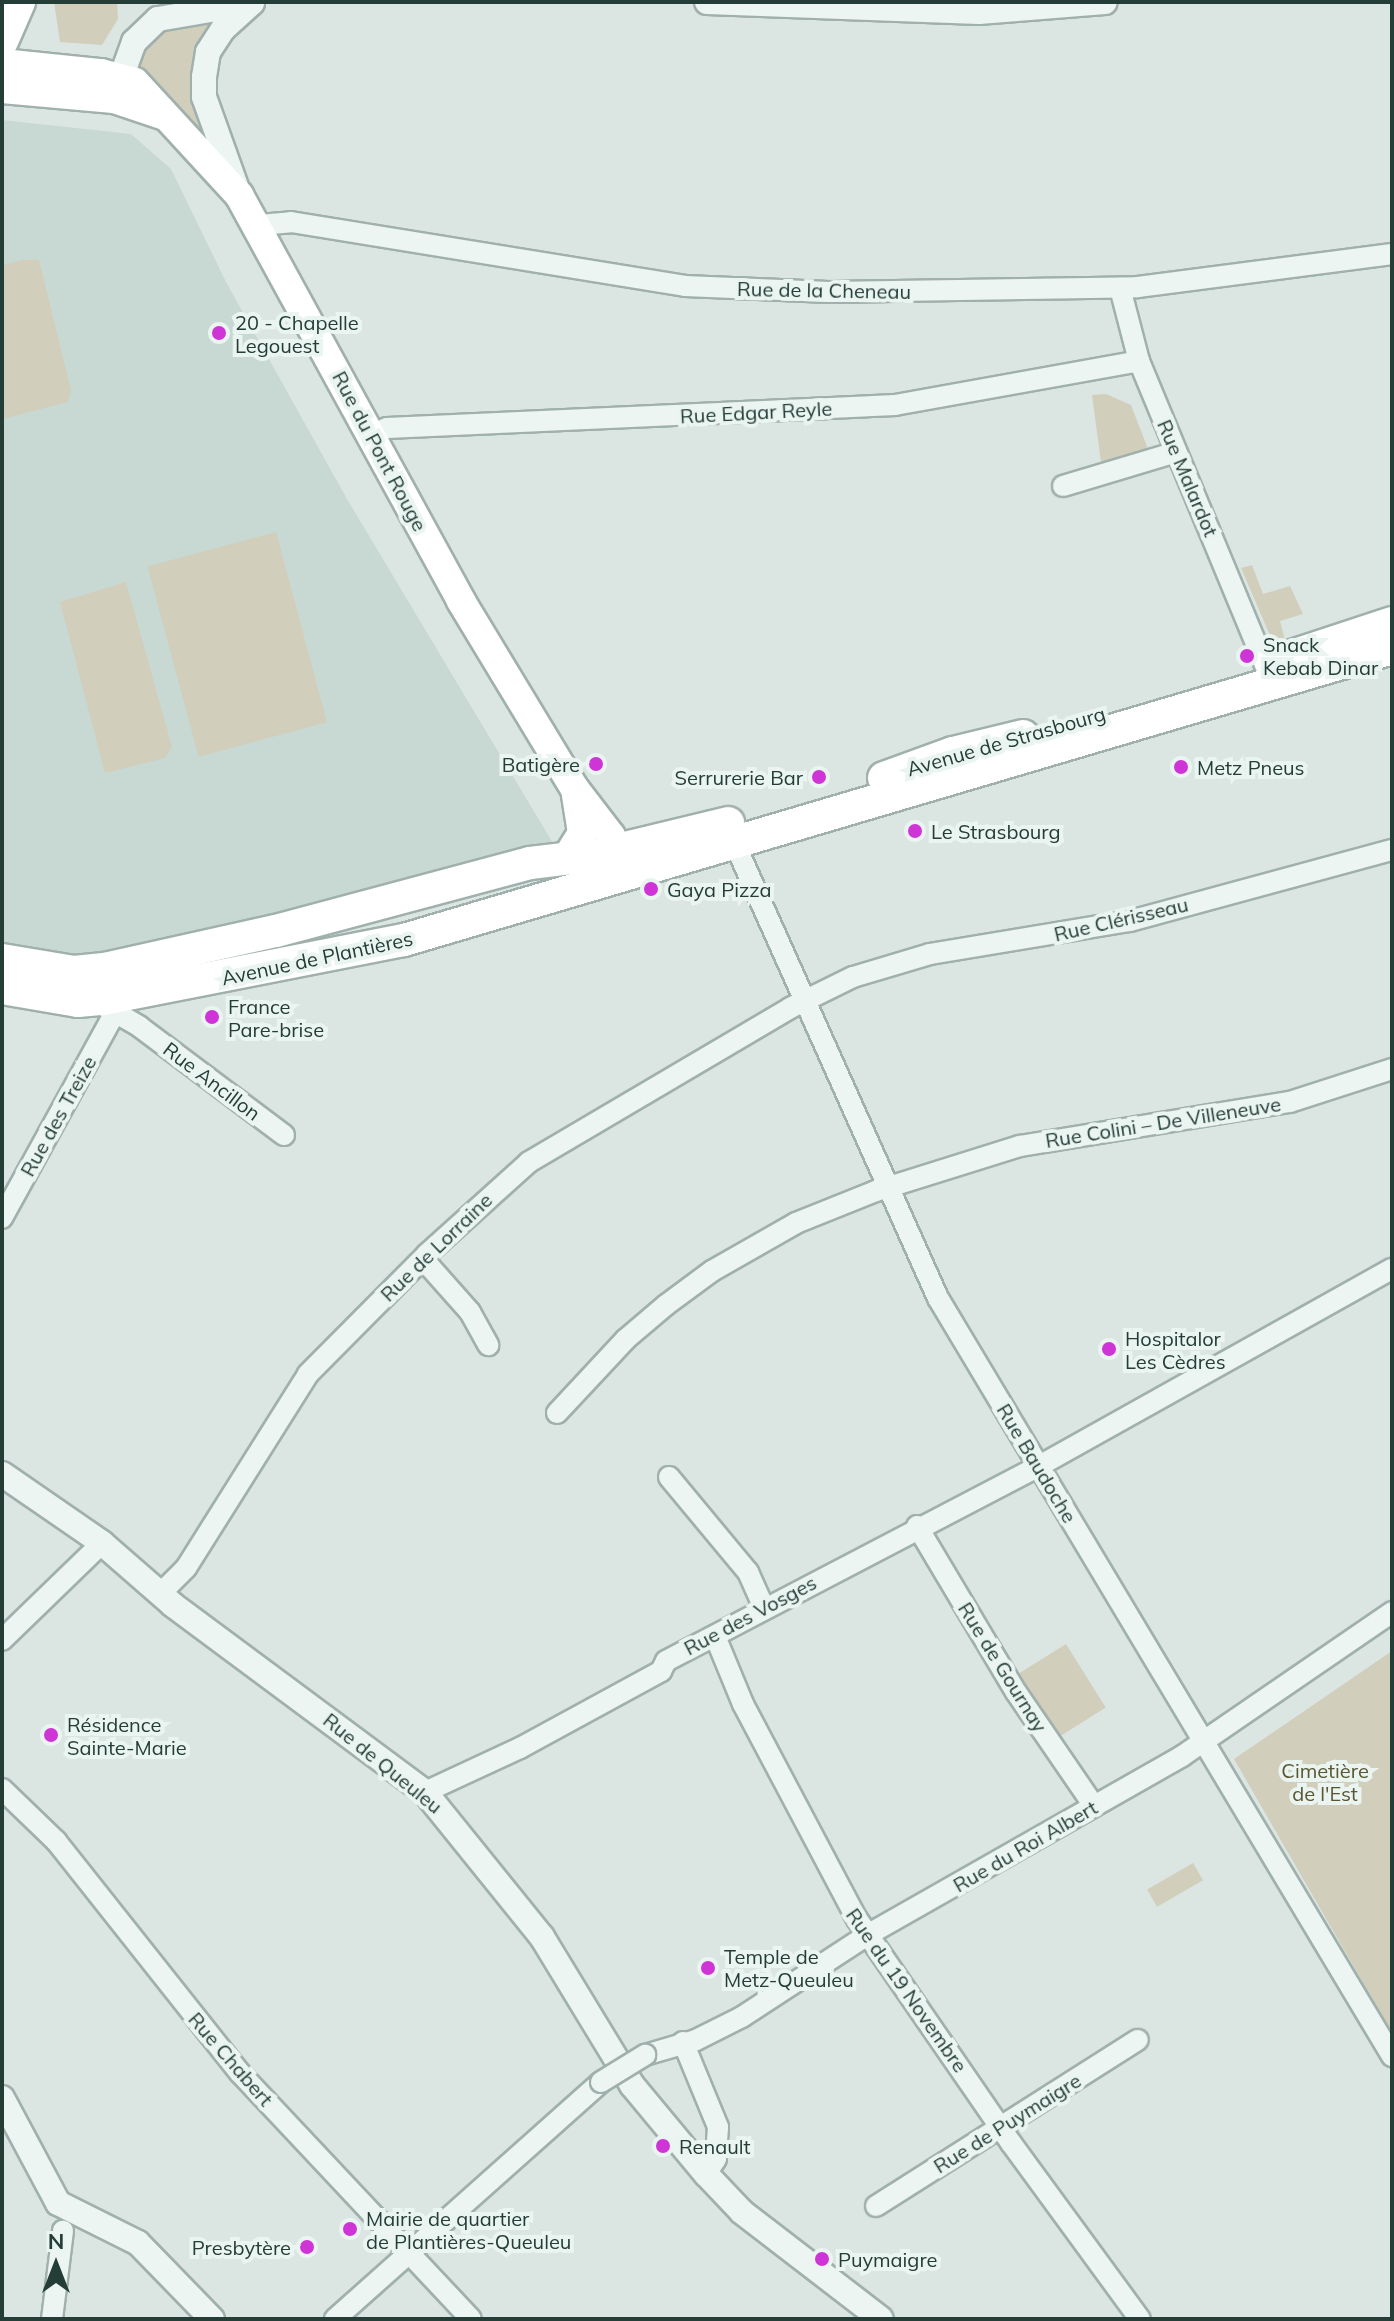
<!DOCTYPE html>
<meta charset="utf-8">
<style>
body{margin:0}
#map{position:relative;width:1394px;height:2321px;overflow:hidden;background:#dbe6e3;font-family:Mulish,sans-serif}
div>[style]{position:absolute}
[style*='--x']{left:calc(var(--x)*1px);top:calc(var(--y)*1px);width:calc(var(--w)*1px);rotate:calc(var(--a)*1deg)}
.built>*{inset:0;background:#c8d8d3}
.green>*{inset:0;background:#d1cebb;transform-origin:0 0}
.roads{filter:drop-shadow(2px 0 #a0b0ac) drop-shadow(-2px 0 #a0b0ac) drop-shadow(0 2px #a0b0ac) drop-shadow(0 -2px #a0b0ac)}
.minor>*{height:20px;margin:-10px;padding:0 10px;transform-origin:10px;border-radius:10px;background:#edf5f3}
.tertiary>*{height:24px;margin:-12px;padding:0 12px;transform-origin:12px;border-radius:12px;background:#edf5f3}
.secondary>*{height:28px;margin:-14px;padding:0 14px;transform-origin:14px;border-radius:14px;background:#fff}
.primary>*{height:32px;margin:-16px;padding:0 16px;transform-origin:16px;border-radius:16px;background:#fff}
.bridges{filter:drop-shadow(2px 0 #a0b0ac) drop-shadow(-2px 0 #a0b0ac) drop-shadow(0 2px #a0b0ac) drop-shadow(0 -2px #a0b0ac)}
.minor-bridge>*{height:20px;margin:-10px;padding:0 10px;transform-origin:10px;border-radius:10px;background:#edf5f3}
.dots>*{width:22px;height:22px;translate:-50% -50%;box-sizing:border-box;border:4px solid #eaf4f1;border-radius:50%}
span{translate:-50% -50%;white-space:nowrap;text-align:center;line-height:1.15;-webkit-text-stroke:8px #eaf4f1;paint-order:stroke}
.street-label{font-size:20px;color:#243d37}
.poi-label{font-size:20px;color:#243d37}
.left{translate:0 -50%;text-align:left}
.right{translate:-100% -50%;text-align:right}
.park-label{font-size:20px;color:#595631}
.frame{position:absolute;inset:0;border:4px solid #243d37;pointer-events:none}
.north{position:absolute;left:16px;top:2225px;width:80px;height:80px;-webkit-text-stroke:6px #eaf4f1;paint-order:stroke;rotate:0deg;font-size:22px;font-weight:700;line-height:32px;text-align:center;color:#243d37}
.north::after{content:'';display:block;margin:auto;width:28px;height:36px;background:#243d37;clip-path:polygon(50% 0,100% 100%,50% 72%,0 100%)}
</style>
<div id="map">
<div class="built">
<div style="clip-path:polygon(2px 120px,131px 134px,171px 169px,226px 282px,347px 499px,557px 850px,88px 963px,2px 952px)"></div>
</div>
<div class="green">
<div style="clip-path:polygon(54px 2px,117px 2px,118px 19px,102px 45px,60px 42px)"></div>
<div style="clip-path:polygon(220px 16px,212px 33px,219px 154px,133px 64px,157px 29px)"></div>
<div style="clip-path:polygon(23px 260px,39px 260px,71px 390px,68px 402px,2px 419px,2px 265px)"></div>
<div style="clip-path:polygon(1106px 394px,1131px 405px,1148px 449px,1101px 462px,1092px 395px)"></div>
<div style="left:276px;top:532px;width:197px;height:133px;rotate:75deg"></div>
<div style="clip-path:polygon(1252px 565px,1263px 594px,1290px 586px,1303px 614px,1280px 621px,1285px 640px,1292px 642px,1272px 640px,1241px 568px)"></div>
<div style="clip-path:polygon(126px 582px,172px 747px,165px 758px,105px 773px,60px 602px)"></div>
<div style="left:1066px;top:1644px;width:75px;height:60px;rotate:58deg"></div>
<div style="clip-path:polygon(1392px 1651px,1392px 2033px,1234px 1759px)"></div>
<div style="left:1193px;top:1863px;width:20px;height:53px;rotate:60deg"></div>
</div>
<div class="roads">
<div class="minor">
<div style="--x:259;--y:225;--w:32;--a:-5"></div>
<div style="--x:291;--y:222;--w:399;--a:9.2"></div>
<div style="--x:685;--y:286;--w:144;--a:2.4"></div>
<div style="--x:829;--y:292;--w:309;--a:-0.9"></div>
<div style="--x:1138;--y:287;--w:256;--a:-7.4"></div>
<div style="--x:1120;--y:288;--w:75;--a:75.4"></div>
<div style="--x:1139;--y:361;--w:329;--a:67.5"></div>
<div style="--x:371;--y:435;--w:17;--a:-24"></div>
<div style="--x:387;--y:428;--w:509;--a:-2.59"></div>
<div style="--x:895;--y:405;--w:248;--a:-10.2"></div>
<div style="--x:1063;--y:486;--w:118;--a:-16.7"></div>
<div style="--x:734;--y:842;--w:500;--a:65.9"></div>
<div style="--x:938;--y:1298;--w:884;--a:59.08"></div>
<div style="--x:106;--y:1007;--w:39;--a:30"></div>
<div style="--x:140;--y:1027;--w:180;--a:36.9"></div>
<div style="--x:2;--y:1218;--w:233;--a:-61.2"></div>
<div style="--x:423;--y:1259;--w:71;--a:48.4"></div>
<div style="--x:470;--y:1312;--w:38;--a:61"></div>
<div style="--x:557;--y:1413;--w:101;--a:-47"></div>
<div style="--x:626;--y:1339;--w:52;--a:-40.4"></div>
<div style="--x:666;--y:1305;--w:57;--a:-36.5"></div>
<div style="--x:712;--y:1271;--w:97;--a:-29.7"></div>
<div style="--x:796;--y:1223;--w:86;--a:-21.8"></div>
<div style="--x:876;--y:1191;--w:151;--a:-17.4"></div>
<div style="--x:1020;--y:1146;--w:274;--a:-9.3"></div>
<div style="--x:1290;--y:1102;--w:107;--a:-17.9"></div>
<div style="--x:669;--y:1477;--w:124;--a:50.3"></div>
<div style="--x:748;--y:1572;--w:39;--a:66"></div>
<div style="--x:917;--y:1526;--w:193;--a:59.2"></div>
<div style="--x:1016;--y:1692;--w:138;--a:55.6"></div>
<div style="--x:161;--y:1593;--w:35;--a:-45"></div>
<div style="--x:186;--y:1568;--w:229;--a:-57.8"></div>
<div style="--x:308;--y:1374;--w:169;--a:-45.2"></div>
<div style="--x:427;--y:1254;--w:137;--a:-42"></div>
<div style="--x:529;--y:1162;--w:303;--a:-30.5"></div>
<div style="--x:790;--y:1008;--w:70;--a:-26.2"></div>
<div style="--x:853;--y:977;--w:80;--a:-16.6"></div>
<div style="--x:930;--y:954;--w:203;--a:-9.4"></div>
<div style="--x:1130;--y:921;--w:271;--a:-15.2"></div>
<div style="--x:715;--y:1636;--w:74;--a:67.6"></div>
<div style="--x:743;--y:1704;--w:243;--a:62.1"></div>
<div style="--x:857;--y:1919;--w:272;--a:55.5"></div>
<div style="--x:1011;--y:2143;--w:218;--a:53.8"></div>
<div style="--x:2;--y:1640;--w:139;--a:-44.1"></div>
<div style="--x:2;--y:1789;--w:75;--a:43.9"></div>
<div style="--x:56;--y:1841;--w:296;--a:51.6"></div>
<div style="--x:240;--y:2073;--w:337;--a:46.8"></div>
<div style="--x:425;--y:1792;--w:105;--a:-24.9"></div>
<div style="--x:520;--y:1748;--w:161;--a:-28.6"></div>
<div style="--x:661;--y:1671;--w:11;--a:-63"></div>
<div style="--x:666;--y:1661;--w:421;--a:-27.6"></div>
<div style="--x:1039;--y:1466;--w:404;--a:-29.2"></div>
<div style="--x:683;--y:2042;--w:92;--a:67.6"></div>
<div style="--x:718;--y:2127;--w:32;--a:94"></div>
<div style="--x:716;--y:2159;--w:18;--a:124"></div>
<div style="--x:645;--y:2055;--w:53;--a:-16.4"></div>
<div style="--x:696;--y:2040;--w:51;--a:-26.6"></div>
<div style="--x:742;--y:2017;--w:152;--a:-33.2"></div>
<div style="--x:869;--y:1934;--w:360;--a:-29.6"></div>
<div style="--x:1182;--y:1756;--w:255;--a:-34.4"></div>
<div style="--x:876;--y:2206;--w:310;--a:-32.4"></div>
<div style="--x:52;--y:2319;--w:89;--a:-82.9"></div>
<div style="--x:335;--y:2319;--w:356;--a:-41.7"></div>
</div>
<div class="tertiary">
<div style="--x:707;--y:2;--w:272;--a:2.1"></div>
<div style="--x:979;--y:12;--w:126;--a:-4.5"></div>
<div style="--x:114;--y:97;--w:59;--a:-70"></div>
<div style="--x:134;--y:42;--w:33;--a:-44"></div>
<div style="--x:158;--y:19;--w:95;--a:-9.7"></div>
<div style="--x:237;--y:189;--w:98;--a:-109.7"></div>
<div style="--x:204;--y:97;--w:20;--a:-90"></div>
<div style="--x:204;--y:77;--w:25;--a:-81"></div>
<div style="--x:208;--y:52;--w:27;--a:-57"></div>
<div style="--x:223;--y:29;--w:39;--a:-42"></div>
<div style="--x:2;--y:1474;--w:121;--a:34.6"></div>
<div style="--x:102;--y:1543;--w:94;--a:41.1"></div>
<div style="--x:173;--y:1605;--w:314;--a:36.6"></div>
<div style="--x:425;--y:1792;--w:186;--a:51.1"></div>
<div style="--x:542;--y:1937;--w:173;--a:58.7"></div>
<div style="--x:632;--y:2085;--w:116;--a:50.3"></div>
<div style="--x:706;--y:2174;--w:52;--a:46.5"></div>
<div style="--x:742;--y:2212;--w:175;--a:37.6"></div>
<div style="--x:2;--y:2098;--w:119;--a:61.9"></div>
<div style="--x:58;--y:2203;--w:89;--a:26.6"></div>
<div style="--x:138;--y:2243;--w:106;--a:45.8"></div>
</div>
<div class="secondary">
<div style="--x:2;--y:63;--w:100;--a:5.8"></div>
<div style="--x:101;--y:73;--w:35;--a:15"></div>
<div style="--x:135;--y:82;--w:154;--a:47.4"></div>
<div style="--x:239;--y:195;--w:463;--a:61.3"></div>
<div style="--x:461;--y:601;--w:220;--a:58.8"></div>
<div style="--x:575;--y:789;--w:59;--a:52.5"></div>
<div style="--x:611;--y:836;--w:36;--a:69"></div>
<div style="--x:2;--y:89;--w:112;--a:5.1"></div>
<div style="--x:114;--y:99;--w:51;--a:18.4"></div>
<div style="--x:567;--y:857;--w:28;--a:-58"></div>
<div style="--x:582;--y:833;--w:39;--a:-99"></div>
</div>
<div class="primary">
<div style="--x:2;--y:41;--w:43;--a:-66.4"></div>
<div style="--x:1271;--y:663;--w:127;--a:-18.3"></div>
<div style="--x:884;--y:778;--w:73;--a:-19.9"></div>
<div style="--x:953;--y:753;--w:72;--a:-13.7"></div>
<div style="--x:2;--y:960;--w:73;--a:9.5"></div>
<div style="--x:74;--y:972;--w:30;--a:-6"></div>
<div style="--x:104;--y:969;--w:176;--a:-12.5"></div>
<div style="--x:276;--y:931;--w:263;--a:-15"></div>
<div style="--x:530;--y:863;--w:66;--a:-6.9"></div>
<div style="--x:596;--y:855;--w:136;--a:-13.6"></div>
<div style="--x:2;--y:988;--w:77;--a:9.7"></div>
<div style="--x:78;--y:1001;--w:25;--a:-5"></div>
<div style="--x:103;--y:999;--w:307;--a:-11.1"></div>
<div style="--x:404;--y:940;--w:1030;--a:-16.46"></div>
</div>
</div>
<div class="bridges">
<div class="minor-bridge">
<div style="--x:601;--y:2082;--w:52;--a:-31.5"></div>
</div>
</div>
<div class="dots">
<div style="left:219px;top:333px;background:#cf35d6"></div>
<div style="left:1247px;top:656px;background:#cf35d6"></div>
<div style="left:596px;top:764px;background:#cf35d6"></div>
<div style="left:1181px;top:767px;background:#cf35d6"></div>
<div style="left:819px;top:777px;background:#cf35d6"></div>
<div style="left:915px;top:831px;background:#cf35d6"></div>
<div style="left:651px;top:889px;background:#cf35d6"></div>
<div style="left:212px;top:1017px;background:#cf35d6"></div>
<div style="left:1109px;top:1349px;background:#cf35d6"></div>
<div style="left:51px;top:1735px;background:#cf35d6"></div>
<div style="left:708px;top:1968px;background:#cf35d6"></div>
<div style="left:663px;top:2146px;background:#cf35d6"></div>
<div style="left:350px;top:2229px;background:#cf35d6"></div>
<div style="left:307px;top:2247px;background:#cf35d6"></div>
<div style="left:822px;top:2259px;background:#cf35d6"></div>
</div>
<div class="street-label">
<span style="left:824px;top:290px;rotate:1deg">Rue de la Cheneau</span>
<span style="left:756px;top:412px;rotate:-3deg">Rue Edgar Reyle</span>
<span style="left:380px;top:451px;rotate:62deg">Rue du Pont Rouge</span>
<span style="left:1188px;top:478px;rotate:67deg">Rue Malardot</span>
<span style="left:1006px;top:741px;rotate:-16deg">Avenue de Strasbourg</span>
<span style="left:1121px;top:919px;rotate:-13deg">Rue Clérisseau</span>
<span style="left:317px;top:958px;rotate:-12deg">Avenue de Plantières</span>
<span style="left:212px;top:1081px;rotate:37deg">Rue Ancillon</span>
<span style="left:58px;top:1116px;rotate:-61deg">Rue des Treize</span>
<span style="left:1163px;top:1122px;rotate:-9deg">Rue Colini – De Villeneuve</span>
<span style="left:436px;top:1247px;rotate:-44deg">Rue de Lorraine</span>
<span style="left:1037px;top:1463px;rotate:59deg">Rue Baudoche</span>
<span style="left:750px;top:1615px;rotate:-28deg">Rue des Vosges</span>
<span style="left:1003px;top:1667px;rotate:58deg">Rue de Gournay</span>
<span style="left:383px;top:1763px;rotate:39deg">Rue de Queuleu</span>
<span style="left:1025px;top:1846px;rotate:-30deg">Rue du Roi Albert</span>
<span style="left:907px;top:1990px;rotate:55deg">Rue du 19 Novembre</span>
<span style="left:231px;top:2059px;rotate:49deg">Rue Chabert</span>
<span style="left:1007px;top:2123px;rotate:-32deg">Rue de Puymaigre</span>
</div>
<div class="poi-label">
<span class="left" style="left:235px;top:334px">20 - Chapelle<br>Legouest</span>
<span class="left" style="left:1263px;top:656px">Snack<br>Kebab Dinar</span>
<span class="right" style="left:580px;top:764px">Batigère</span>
<span class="left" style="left:1197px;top:767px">Metz Pneus</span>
<span class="right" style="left:803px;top:777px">Serrurerie Bar</span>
<span class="left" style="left:931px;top:831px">Le Strasbourg</span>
<span class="left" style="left:667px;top:889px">Gaya Pizza</span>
<span class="left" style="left:228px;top:1018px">France<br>Pare-brise</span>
<span class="left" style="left:1125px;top:1350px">Hospitalor<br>Les Cèdres</span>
<span class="left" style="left:67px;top:1736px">Résidence<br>Sainte-Marie</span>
<span class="left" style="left:724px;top:1968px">Temple de<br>Metz-Queuleu</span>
<span class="left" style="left:679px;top:2146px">Renault</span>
<span class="left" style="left:366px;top:2230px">Mairie de quartier<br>de Plantières-Queuleu</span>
<span class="right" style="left:291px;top:2247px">Presbytère</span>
<span class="left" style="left:838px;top:2259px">Puymaigre</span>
</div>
<div class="park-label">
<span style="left:1325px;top:1782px">Cimetière<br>de l'Est</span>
</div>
<div class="frame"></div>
<div class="north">N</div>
</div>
